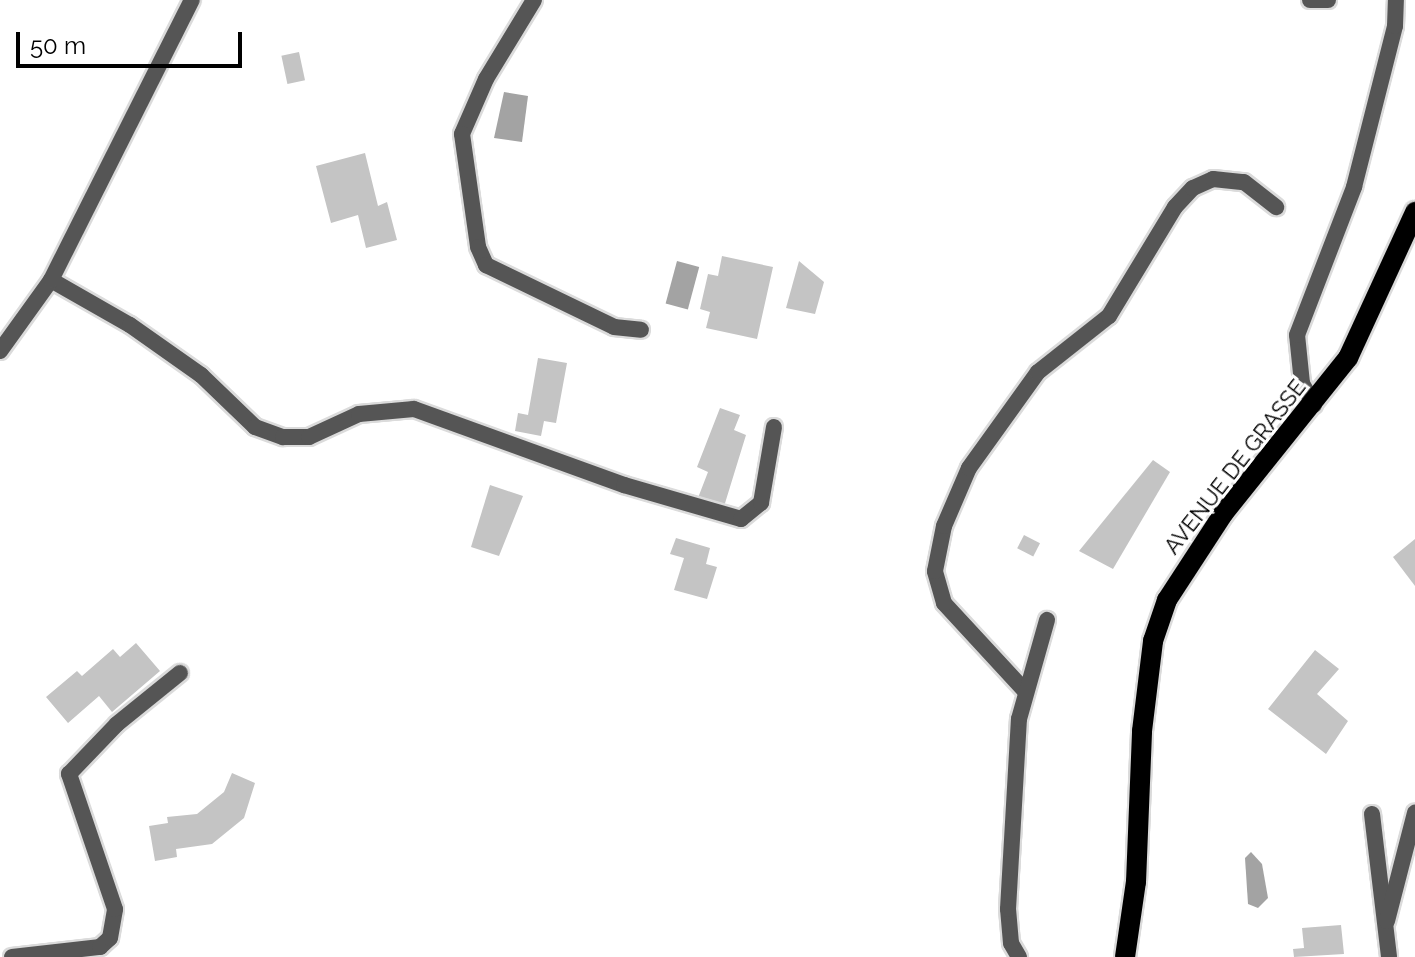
<!DOCTYPE html>
<style>
body{margin:0}
#map{position:relative;width:1415px;height:957px;overflow:hidden;background:#fff;font-family:Raleway,sans-serif}
div>[style]{position:absolute}
[style*='--x']{left:calc(var(--x)*1px);top:calc(var(--y)*1px);width:calc(var(--w)*1px);rotate:calc(var(--a)*1deg)}
.water>*{inset:0;background:#a3a3a3;transform-origin:0 0}
.building>*{inset:0;background:#c4c4c4;transform-origin:0 0}
.roads{filter:drop-shadow(2px 0 #dbdbdb) drop-shadow(-2px 0 #dbdbdb) drop-shadow(0 2px #dbdbdb) drop-shadow(0 -2px #dbdbdb)}
.lane>*{height:16px;margin:-8px;padding:0 8px;transform-origin:8px;border-radius:8px;background:#555}
.street>*{height:16px;margin:-8px;padding:0 8px;transform-origin:8px;border-radius:8px;background:#555}
.primary>*{height:20px;margin:-10px;padding:0 10px;transform-origin:10px;border-radius:10px;background:#000}
span{translate:-50% -50%;white-space:nowrap;text-align:center;line-height:1.15;-webkit-text-stroke:6px #fff;paint-order:stroke}
.street-label{font-size:22px;color:#000}
.scale{position:absolute;left:16px;top:32px;width:226px;height:36px;box-sizing:border-box;border:4px solid #000;border-top:0;padding-left:10px;font-size:24px;line-height:28px;white-space:nowrap;color:#000;-webkit-text-stroke:6px #fff;paint-order:stroke}
</style>
<div id="map">
<div class="water">
<div style="clip-path:polygon(504px 92px,528px 96px,522px 142px,494px 138px)"></div>
<div style="left:677px;top:261px;width:23px;height:44px;rotate:15deg"></div>
<div style="clip-path:polygon(1251px 852px,1262px 864px,1268px 898px,1258px 908px,1248px 904px,1245px 858px)"></div>
</div>
<div class="building">
<div style="left:299px;top:52px;width:29px;height:18px;rotate:78deg"></div>
<div style="clip-path:polygon(365px 153px,378px 206px,387px 202px,397px 240px,366px 248px,358px 215px,331px 223px,316px 166px)"></div>
<div style="clip-path:polygon(722px 256px,773px 267px,757px 339px,706px 328px,710px 312px,700px 309px,708px 274px,718px 276px)"></div>
<div style="clip-path:polygon(799px 261px,824px 282px,815px 314px,786px 308px)"></div>
<div style="clip-path:polygon(538px 358px,567px 363px,556px 423px,544px 421px,541px 436px,515px 431px,518px 413px,528px 415px)"></div>
<div style="clip-path:polygon(720px 408px,740px 415px,734px 430px,746px 435px,722px 513px,696px 503px,708px 472px,697px 467px)"></div>
<div style="clip-path:polygon(1153px 460px,1170px 472px,1113px 569px,1079px 551px)"></div>
<div style="clip-path:polygon(490px 485px,523px 496px,499px 556px,471px 547px)"></div>
<div style="left:1024px;top:535px;width:18px;height:15px;rotate:27deg"></div>
<div style="clip-path:polygon(676px 538px,710px 548px,706px 564px,717px 567px,707px 599px,674px 590px,684px 558px,670px 554px)"></div>
<div style="clip-path:polygon(1415px 539px,1415px 586px,1393px 557px)"></div>
<div style="clip-path:polygon(136px 643px,160px 671px,112px 712px,99px 696px,68px 723px,46px 697px,77px 671px,82px 676px,113px 649px,120px 657px)"></div>
<div style="clip-path:polygon(1315px 650px,1339px 669px,1317px 694px,1348px 721px,1326px 754px,1268px 709px)"></div>
<div style="clip-path:polygon(232px 773px,255px 783px,244px 818px,212px 844px,176px 849px,177px 857px,155px 861px,149px 826px,168px 823px,167px 817px,197px 814px,224px 792px)"></div>
<div style="clip-path:polygon(1341px 925px,1344px 954px,1294px 957px,1293px 949px,1304px 948px,1302px 928px)"></div>
</div>
<div class="roads">
<div class="lane">
<div style="--x:1310;--y:0;--w:18;--a:0"></div>
<div style="--x:51;--y:280;--w:91;--a:29.7"></div>
<div style="--x:130;--y:325;--w:87;--a:35.2"></div>
<div style="--x:201;--y:375;--w:75;--a:43.9"></div>
<div style="--x:255;--y:427;--w:30;--a:20"></div>
<div style="--x:283;--y:437;--w:26;--a:0"></div>
<div style="--x:309;--y:437;--w:55;--a:-24.7"></div>
<div style="--x:359;--y:414;--w:55;--a:-5.2"></div>
<div style="--x:414;--y:409;--w:223;--a:19.9"></div>
<div style="--x:624;--y:485;--w:122;--a:16.2"></div>
<div style="--x:741;--y:519;--w:26;--a:-39"></div>
<div style="--x:761;--y:503;--w:77;--a:-80.3"></div>
<div style="--x:1314;--y:405;--w:25;--a:-119"></div>
<div style="--x:1302;--y:383;--w:48;--a:-95.9"></div>
<div style="--x:1297;--y:335;--w:159;--a:-68.9"></div>
<div style="--x:1354;--y:187;--w:166;--a:-75.7"></div>
<div style="--x:1395;--y:26;--w:26;--a:-88"></div>
<div style="--x:1026;--y:692;--w:121;--a:-132.7"></div>
<div style="--x:944;--y:603;--w:33;--a:-106"></div>
<div style="--x:935;--y:571;--w:46;--a:-78.7"></div>
<div style="--x:944;--y:526;--w:63;--a:-66.7"></div>
<div style="--x:969;--y:468;--w:118;--a:-54.3"></div>
<div style="--x:1038;--y:372;--w:90;--a:-38.3"></div>
<div style="--x:1109;--y:316;--w:127;--a:-58.8"></div>
<div style="--x:1175;--y:207;--w:26;--a:-47"></div>
<div style="--x:1193;--y:188;--w:22;--a:-24"></div>
<div style="--x:1213;--y:179;--w:31;--a:6"></div>
<div style="--x:1244;--y:182;--w:41;--a:38"></div>
<div style="--x:1372;--y:814;--w:144;--a:83.2"></div>
<div style="--x:1387;--y:921;--w:112;--a:-75.5"></div>
<div style="--x:12;--y:957;--w:89;--a:-6.5"></div>
<div style="--x:100;--y:947;--w:13;--a:-42"></div>
<div style="--x:110;--y:938;--w:29;--a:-80"></div>
<div style="--x:115;--y:909;--w:143;--a:-108.8"></div>
<div style="--x:69;--y:774;--w:69;--a:-46.2"></div>
<div style="--x:117;--y:724;--w:81;--a:-39"></div>
<div style="--x:1019;--y:957;--w:16;--a:-120"></div>
<div style="--x:1011;--y:943;--w:34;--a:-95"></div>
<div style="--x:1008;--y:909;--w:190;--a:-86.7"></div>
<div style="--x:1019;--y:719;--w:103;--a:-74.2"></div>
</div>
<div class="street">
<div style="--x:534;--y:0;--w:92;--a:121.3"></div>
<div style="--x:486;--y:79;--w:60;--a:113.6"></div>
<div style="--x:462;--y:134;--w:114;--a:81.9"></div>
<div style="--x:478;--y:247;--w:20;--a:66"></div>
<div style="--x:486;--y:265;--w:142;--a:25.8"></div>
<div style="--x:614;--y:327;--w:27;--a:6"></div>
<div style="--x:0;--y:351;--w:87;--a:-54.3"></div>
<div style="--x:51;--y:280;--w:313;--a:-63.3"></div>
</div>
<div class="primary">
<div style="--x:1125;--y:957;--w:76;--a:-81.7"></div>
<div style="--x:1136;--y:882;--w:151;--a:-87.7"></div>
<div style="--x:1142;--y:731;--w:91;--a:-83"></div>
<div style="--x:1153;--y:641;--w:43;--a:-71.1"></div>
<div style="--x:1167;--y:600;--w:103;--a:-56.9"></div>
<div style="--x:1223;--y:514;--w:200;--a:-51.3"></div>
<div style="--x:1348;--y:358;--w:161;--a:-65.3"></div>
</div>
</div>
<div class="street-label">
<span style="left:1235px;top:467px;rotate:-52deg">AVENUE DE GRASSE</span>
</div>
<div class="scale">50 m</div>
</div>
